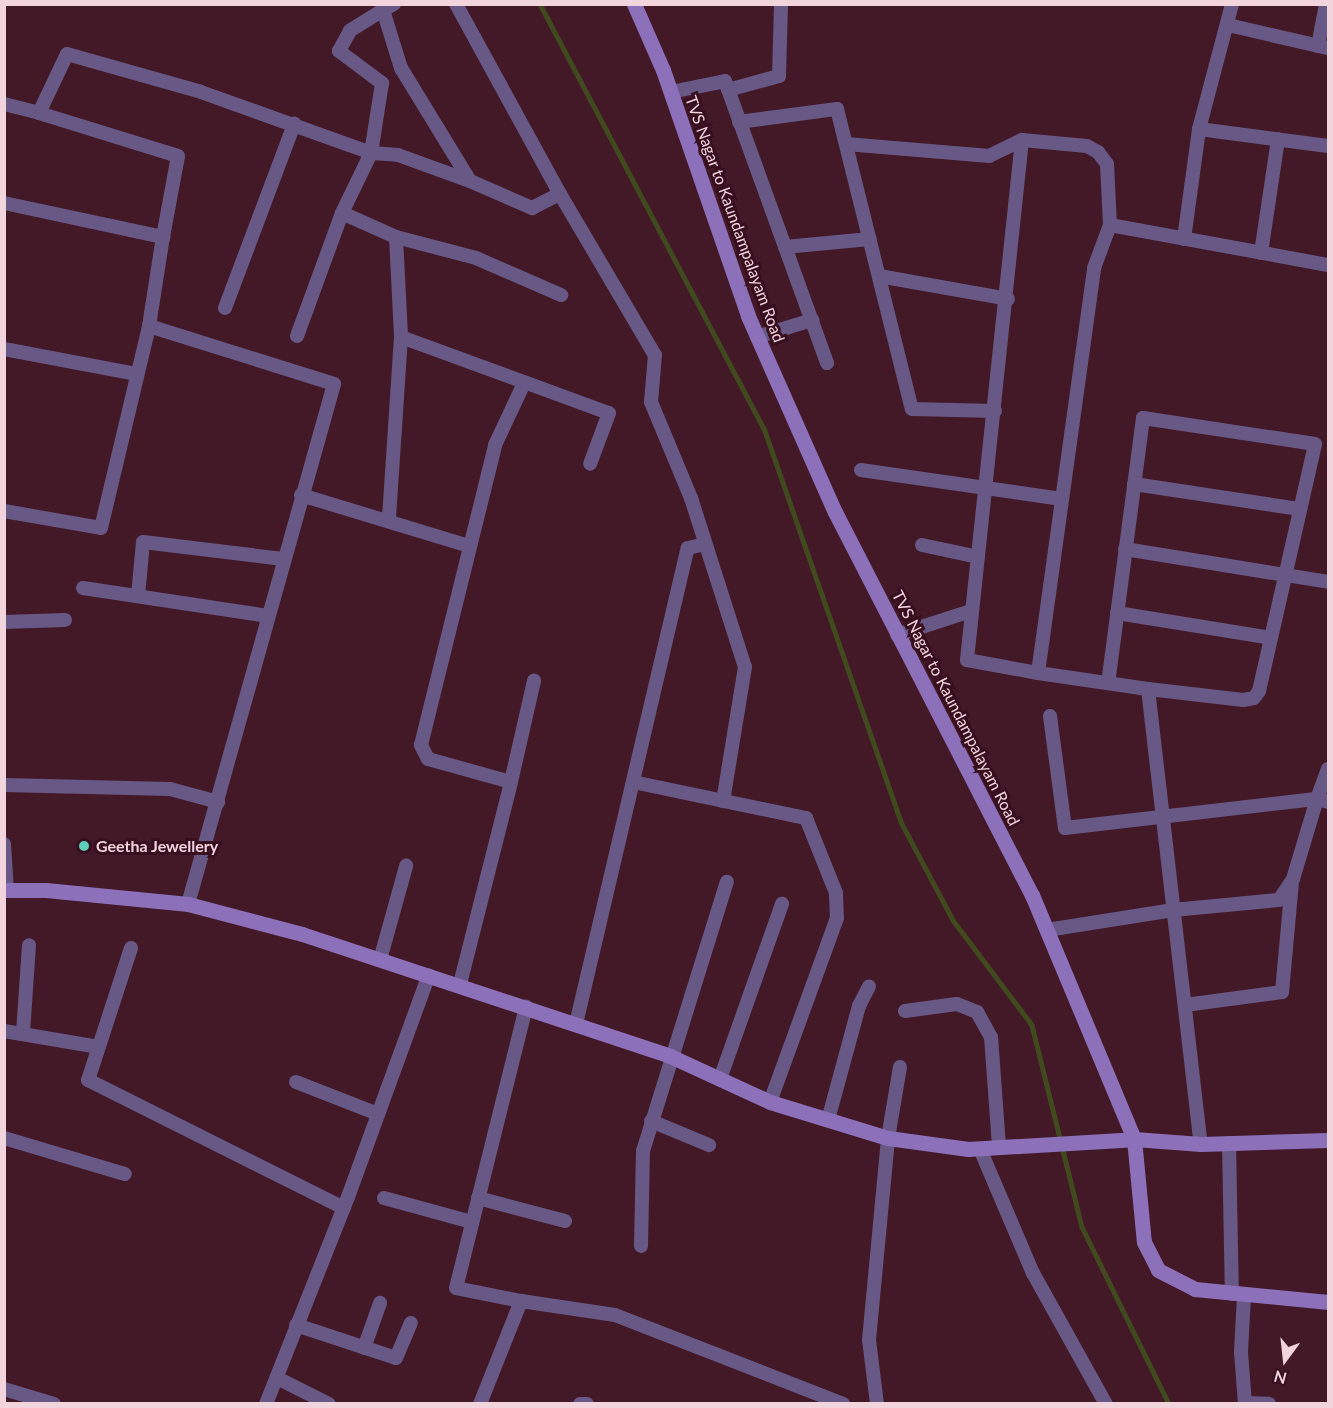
<!DOCTYPE html>
<style>
body{margin:0}
#map{position:relative;width:1333px;height:1408px;overflow:hidden;background:#431928;font-family:Lato,sans-serif}
div>[style]{position:absolute}
[style*='--x']{left:calc(var(--x)*1px);top:calc(var(--y)*1px);width:calc(var(--w)*1px);rotate:calc(var(--a)*1deg)}
.stream>*{height:4.5px;margin:-2.25px;padding:0 2.25px;transform-origin:2.25px;border-radius:2.25px;background:#404a1e}
.street>*{height:14px;margin:-7px;padding:0 7px;transform-origin:7px;border-radius:7px;background:#685886}
.secondary>*{height:15px;margin:-7.5px;padding:0 7.5px;transform-origin:7.5px;border-radius:7.5px;background:#8c70ba}
.dots>*{width:16px;height:16px;translate:-50% -50%;box-sizing:border-box;border:3px solid #380f1e;border-radius:50%}
span{translate:-50% -50%;white-space:nowrap;text-align:center;line-height:1.15;-webkit-text-stroke:6px #380f1e;paint-order:stroke}
.street-label{font-size:16px;color:#f1d4dc}
.poi-label{font-size:16px;color:#f1d4dc;font-weight:700}
.left{translate:0 -50%;text-align:left}
.frame{position:absolute;inset:0;border:6px solid #f1d4dc;pointer-events:none}
.north{position:absolute;left:1255px;top:1330px;width:60px;height:60px;-webkit-text-stroke:4px #380f1e;paint-order:stroke;rotate:195deg;font-size:16px;font-weight:700;line-height:24px;text-align:center;color:#f1d4dc}
.north::after{content:'';display:block;margin:auto;width:21px;height:27px;background:#f1d4dc;clip-path:polygon(50% 0,100% 100%,50% 72%,0 100%)}
</style>
<div id="map">
<div class="stream">
<div style="--x:540;--y:4;--w:480;--a:62.2"></div>
<div style="--x:764;--y:428;--w:417;--a:70.8"></div>
<div style="--x:901;--y:822;--w:111;--a:62"></div>
<div style="--x:953;--y:920;--w:131;--a:53"></div>
<div style="--x:1032;--y:1025;--w:208;--a:76.1"></div>
<div style="--x:1082;--y:1227;--w:197;--a:63.8"></div>
</div>
<div class="street">
<div style="--x:394;--y:4;--w:13;--a:151"></div>
<div style="--x:383;--y:10;--w:61;--a:72.8"></div>
<div style="--x:401;--y:68;--w:132;--a:58.6"></div>
<div style="--x:470;--y:181;--w:68;--a:23.5"></div>
<div style="--x:532;--y:208;--w:31;--a:-27"></div>
<div style="--x:560;--y:194;--w:187;--a:59.5"></div>
<div style="--x:655;--y:355;--w:47;--a:94.9"></div>
<div style="--x:651;--y:402;--w:104;--a:67.4"></div>
<div style="--x:691;--y:498;--w:177;--a:72.3"></div>
<div style="--x:745;--y:667;--w:136;--a:99.3"></div>
<div style="--x:456;--y:4;--w:217;--a:61.3"></div>
<div style="--x:383;--y:10;--w:39;--a:148"></div>
<div style="--x:350;--y:31;--w:23;--a:119"></div>
<div style="--x:339;--y:51;--w:54;--a:36.7"></div>
<div style="--x:382;--y:83;--w:71;--a:98.9"></div>
<div style="--x:371;--y:153;--w:67;--a:115.8"></div>
<div style="--x:342;--y:213;--w:59;--a:24"></div>
<div style="--x:396;--y:237;--w:100;--a:87.1"></div>
<div style="--x:401;--y:337;--w:183;--a:93.8"></div>
<div style="--x:1228;--y:25;--w:103;--a:13"></div>
<div style="--x:1318;--y:46;--w:43;--a:-79.2"></div>
<div style="--x:728;--y:90;--w:53;--a:-15.4"></div>
<div style="--x:779;--y:76;--w:72;--a:-88.4"></div>
<div style="--x:671;--y:92;--w:55;--a:-11.5"></div>
<div style="--x:725;--y:81;--w:300;--a:70.1"></div>
<div style="--x:4;--y:104;--w:36;--a:14"></div>
<div style="--x:39;--y:113;--w:65;--a:-64.6"></div>
<div style="--x:67;--y:54;--w:139;--a:15.8"></div>
<div style="--x:201;--y:92;--w:181;--a:19.7"></div>
<div style="--x:371;--y:153;--w:27;--a:4"></div>
<div style="--x:398;--y:155;--w:77;--a:19.9"></div>
<div style="--x:739;--y:122;--w:99;--a:-7.6"></div>
<div style="--x:837;--y:109;--w:309;--a:76"></div>
<div style="--x:912;--y:409;--w:83;--a:1.4"></div>
<div style="--x:1199;--y:129;--w:130;--a:7.5"></div>
<div style="--x:1022;--y:140;--w:523;--a:96.04"></div>
<div style="--x:967;--y:660;--w:72;--a:10.4"></div>
<div style="--x:1038;--y:673;--w:111;--a:8.3"></div>
<div style="--x:1148;--y:689;--w:96;--a:6.6"></div>
<div style="--x:1243;--y:700;--w:11;--a:-10"></div>
<div style="--x:1254;--y:698;--w:9;--a:-54"></div>
<div style="--x:1259;--y:691;--w:253;--a:-77.2"></div>
<div style="--x:1315;--y:444;--w:174;--a:-171.4"></div>
<div style="--x:1143;--y:418;--w:267;--a:97.5"></div>
<div style="--x:846;--y:144;--w:144;--a:4.8"></div>
<div style="--x:989;--y:156;--w:37;--a:-26"></div>
<div style="--x:1022;--y:140;--w:65;--a:5.3"></div>
<div style="--x:1087;--y:146;--w:13;--a:29"></div>
<div style="--x:1098;--y:152;--w:15;--a:53"></div>
<div style="--x:1107;--y:164;--w:61;--a:87.2"></div>
<div style="--x:4;--y:203;--w:163;--a:12.1"></div>
<div style="--x:163;--y:237;--w:82;--a:-79.5"></div>
<div style="--x:178;--y:156;--w:145;--a:-162.8"></div>
<div style="--x:396;--y:237;--w:83;--a:14.7"></div>
<div style="--x:476;--y:258;--w:93;--a:23.5"></div>
<div style="--x:1184;--y:239;--w:111;--a:-82.2"></div>
<div style="--x:1199;--y:129;--w:129;--a:-75.2"></div>
<div style="--x:785;--y:247;--w:85;--a:-5.4"></div>
<div style="--x:1261;--y:253;--w:115;--a:-81.5"></div>
<div style="--x:879;--y:276;--w:131;--a:10.1"></div>
<div style="--x:225;--y:308;--w:197;--a:-69.4"></div>
<div style="--x:149;--y:326;--w:194;--a:17.4"></div>
<div style="--x:334;--y:384;--w:540;--a:105.68"></div>
<div style="--x:297;--y:336;--w:131;--a:-69.9"></div>
<div style="--x:401;--y:337;--w:221;--a:20.1"></div>
<div style="--x:609;--y:413;--w:54;--a:110.4"></div>
<div style="--x:757;--y:337;--w:58;--a:-17.2"></div>
<div style="--x:4;--y:349;--w:134;--a:10.7"></div>
<div style="--x:861;--y:470;--w:203;--a:8.2"></div>
<div style="--x:1134;--y:484;--w:168;--a:8.6"></div>
<div style="--x:301;--y:495;--w:176;--a:16.9"></div>
<div style="--x:4;--y:511;--w:98;--a:9.9"></div>
<div style="--x:101;--y:528;--w:208;--a:-76.6"></div>
<div style="--x:149;--y:326;--w:90;--a:-81.1"></div>
<div style="--x:922;--y:545;--w:57;--a:12.1"></div>
<div style="--x:1125;--y:549;--w:206;--a:9.2"></div>
<div style="--x:83;--y:588;--w:187;--a:8.6"></div>
<div style="--x:138;--y:596;--w:54;--a:-84.7"></div>
<div style="--x:143;--y:542;--w:141;--a:6.9"></div>
<div style="--x:1117;--y:613;--w:156;--a:9.2"></div>
<div style="--x:4;--y:622;--w:61;--a:-1.9"></div>
<div style="--x:897;--y:635;--w:78;--a:-18"></div>
<div style="--x:1038;--y:673;--w:409;--a:-82.1"></div>
<div style="--x:1094;--y:268;--w:46;--a:-69.6"></div>
<div style="--x:1110;--y:225;--w:222;--a:10.4"></div>
<div style="--x:1148;--y:689;--w:458;--a:83.4"></div>
<div style="--x:1050;--y:716;--w:113;--a:82.4"></div>
<div style="--x:1065;--y:828;--w:254;--a:-6.6"></div>
<div style="--x:1317;--y:799;--w:32;--a:-70"></div>
<div style="--x:511;--y:782;--w:104;--a:-77.2"></div>
<div style="--x:633;--y:782;--w:177;--a:11.8"></div>
<div style="--x:806;--y:818;--w:81;--a:68.2"></div>
<div style="--x:836;--y:893;--w:25;--a:88"></div>
<div style="--x:837;--y:918;--w:196;--a:110"></div>
<div style="--x:4;--y:785;--w:166;--a:1.4"></div>
<div style="--x:170;--y:789;--w:50;--a:15.2"></div>
<div style="--x:4;--y:844;--w:46;--a:86.3"></div>
<div style="--x:1047;--y:930;--w:128;--a:-9"></div>
<div style="--x:1173;--y:910;--w:106;--a:-5.4"></div>
<div style="--x:1279;--y:900;--w:25;--a:-56"></div>
<div style="--x:1293;--y:879;--w:84;--a:-73.3"></div>
<div style="--x:1317;--y:799;--w:11;--a:15"></div>
<div style="--x:131;--y:948;--w:139;--a:108"></div>
<div style="--x:88;--y:1080;--w:286;--a:26.6"></div>
<div style="--x:380;--y:960;--w:98;--a:-74.5"></div>
<div style="--x:460;--y:984;--w:208;--a:-75.8"></div>
<div style="--x:511;--y:782;--w:86;--a:-164.5"></div>
<div style="--x:428;--y:759;--w:16;--a:-117"></div>
<div style="--x:421;--y:745;--w:309;--a:-76.1"></div>
<div style="--x:495;--y:445;--w:68;--a:-64.9"></div>
<div style="--x:1185;--y:1005;--w:98;--a:-7.6"></div>
<div style="--x:1282;--y:992;--w:109;--a:-84.8"></div>
<div style="--x:905;--y:1011;--w:52;--a:-7.7"></div>
<div style="--x:957;--y:1004;--w:22;--a:22"></div>
<div style="--x:977;--y:1012;--w:29;--a:61"></div>
<div style="--x:991;--y:1037;--w:110;--a:85.8"></div>
<div style="--x:576;--y:1024;--w:489;--a:-76.8"></div>
<div style="--x:688;--y:548;--w:18;--a:-13"></div>
<div style="--x:4;--y:1031;--w:96;--a:9.6"></div>
<div style="--x:23;--y:1033;--w:88;--a:-86.1"></div>
<div style="--x:720;--y:1079;--w:186;--a:-70.5"></div>
<div style="--x:296;--y:1082;--w:88;--a:21.3"></div>
<div style="--x:828;--y:1120;--w:118;--a:-74.8"></div>
<div style="--x:859;--y:1006;--w:22;--a:-63"></div>
<div style="--x:651;--y:1121;--w:63;--a:22.5"></div>
<div style="--x:4;--y:1138;--w:126;--a:16.6"></div>
<div style="--x:1229;--y:1143;--w:151;--a:88.9"></div>
<div style="--x:980;--y:1149;--w:135;--a:66.9"></div>
<div style="--x:1033;--y:1273;--w:150;--a:60.9"></div>
<div style="--x:384;--y:1198;--w:91;--a:15.3"></div>
<div style="--x:478;--y:1198;--w:90;--a:14.8"></div>
<div style="--x:641;--y:1246;--w:95;--a:-88.8"></div>
<div style="--x:643;--y:1151;--w:282;--a:-72.7"></div>
<div style="--x:1244;--y:1296;--w:56;--a:93.1"></div>
<div style="--x:1241;--y:1352;--w:52;--a:85.6"></div>
<div style="--x:521;--y:1301;--w:66;--a:-168.7"></div>
<div style="--x:456;--y:1288;--w:290;--a:-76"></div>
<div style="--x:296;--y:1325;--w:105;--a:18.3"></div>
<div style="--x:396;--y:1358;--w:38;--a:-67"></div>
<div style="--x:364;--y:1348;--w:48;--a:-70.4"></div>
<div style="--x:277;--y:1378;--w:58;--a:26.6"></div>
<div style="--x:4;--y:1389;--w:52;--a:16.7"></div>
<div style="--x:1245;--y:1403;--w:24;--a:2"></div>
<div style="--x:266;--y:1404;--w:223;--a:-68.4"></div>
<div style="--x:348;--y:1197;--w:236;--a:-70"></div>
<div style="--x:480;--y:1404;--w:111;--a:-68.3"></div>
<div style="--x:521;--y:1301;--w:95;--a:8.5"></div>
<div style="--x:615;--y:1315;--w:245;--a:21.3"></div>
<div style="--x:580;--y:1404;--w:7;--a:0"></div>
<div style="--x:877;--y:1404;--w:64;--a:-97.1"></div>
<div style="--x:869;--y:1340;--w:203;--a:-84.6"></div>
<div style="--x:888;--y:1138;--w:72;--a:-80.4"></div>
</div>
<div class="secondary">
<div style="--x:634;--y:4;--w:72;--a:66.3"></div>
<div style="--x:663;--y:70;--w:260;--a:70.9"></div>
<div style="--x:748;--y:316;--w:214;--a:66.1"></div>
<div style="--x:835;--y:512;--w:431;--a:62.8"></div>
<div style="--x:1032;--y:895;--w:264;--a:67.3"></div>
<div style="--x:1134;--y:1139;--w:103;--a:84.5"></div>
<div style="--x:1144;--y:1242;--w:31;--a:63"></div>
<div style="--x:1158;--y:1270;--w:42;--a:27.2"></div>
<div style="--x:1195;--y:1289;--w:134;--a:5.6"></div>
<div style="--x:4;--y:890;--w:42;--a:0"></div>
<div style="--x:46;--y:890;--w:143;--a:5.6"></div>
<div style="--x:188;--y:904;--w:118;--a:14.7"></div>
<div style="--x:302;--y:934;--w:388;--a:18.3"></div>
<div style="--x:670;--y:1056;--w:110;--a:24.7"></div>
<div style="--x:770;--y:1102;--w:123;--a:17"></div>
<div style="--x:888;--y:1138;--w:81;--a:7.8"></div>
<div style="--x:968;--y:1149;--w:166;--a:-3.4"></div>
<div style="--x:1134;--y:1139;--w:67;--a:4.3"></div>
<div style="--x:1201;--y:1144;--w:127;--a:-1.8"></div>
</div>
<div class="dots">
<div style="left:84px;top:846px;background:#5cceba"></div>
</div>
<div class="street-label">
<span style="left:735px;top:219px;rotate:70deg">TVS Nagar to Kaundampalayam Road</span>
<span style="left:956px;top:708px;rotate:63deg">TVS Nagar to Kaundampalayam Road</span>
</div>
<div class="poi-label">
<span class="left" style="left:96px;top:846px">Geetha Jewellery</span>
</div>
<div class="frame"></div>
<div class="north">N</div>
</div>
